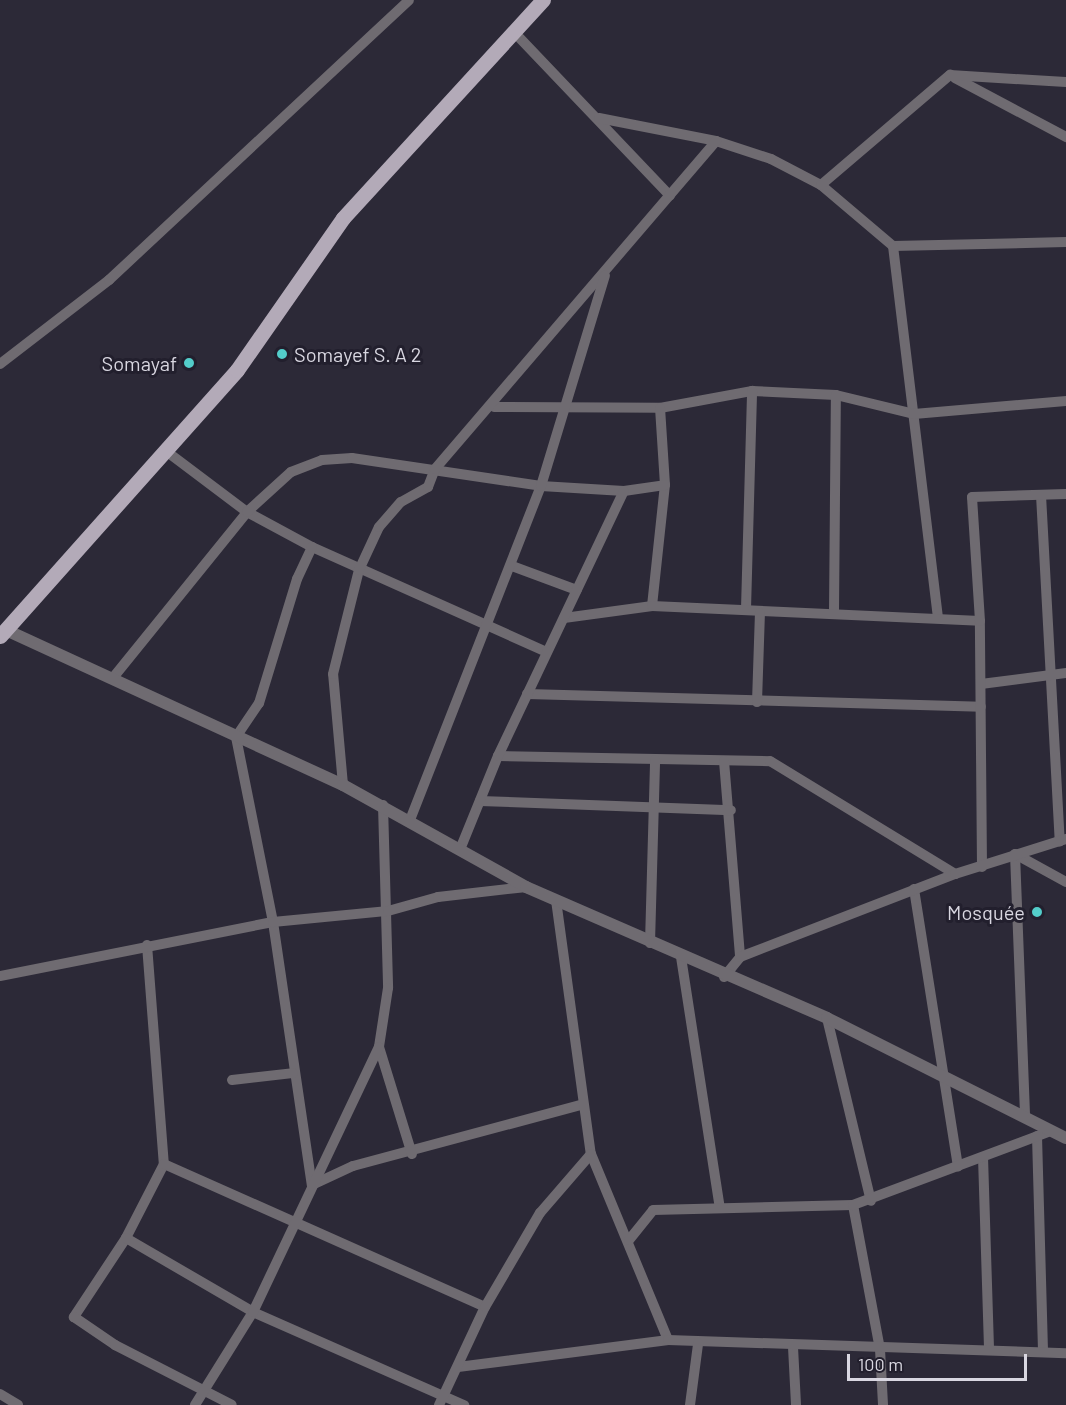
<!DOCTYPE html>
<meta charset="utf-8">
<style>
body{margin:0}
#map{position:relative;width:1066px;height:1405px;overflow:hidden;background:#2c2937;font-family:Barlow,sans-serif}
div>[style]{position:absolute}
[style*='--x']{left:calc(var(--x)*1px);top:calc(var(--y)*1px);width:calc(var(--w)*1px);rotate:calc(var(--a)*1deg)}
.minor>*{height:10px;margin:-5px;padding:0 5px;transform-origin:5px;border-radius:5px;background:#6f6b71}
.tertiary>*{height:12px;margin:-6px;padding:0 6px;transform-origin:6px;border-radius:6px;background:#6f6b71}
.primary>*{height:15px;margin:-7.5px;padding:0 7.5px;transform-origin:7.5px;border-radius:7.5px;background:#b3aab8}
.dots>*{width:16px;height:16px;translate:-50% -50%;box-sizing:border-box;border:3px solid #221f2d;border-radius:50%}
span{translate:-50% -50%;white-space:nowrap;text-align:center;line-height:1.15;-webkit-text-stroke:6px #221f2d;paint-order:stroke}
.poi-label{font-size:20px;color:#d9d7e1}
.left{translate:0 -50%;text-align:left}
.right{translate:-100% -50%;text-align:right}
.scale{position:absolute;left:847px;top:1354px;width:180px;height:27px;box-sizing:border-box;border:3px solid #d9d7e1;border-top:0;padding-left:8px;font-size:18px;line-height:21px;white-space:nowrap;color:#d9d7e1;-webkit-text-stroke:4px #221f2d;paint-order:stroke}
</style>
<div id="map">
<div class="minor">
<div style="--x:514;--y:32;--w:226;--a:46.4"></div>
<div style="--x:955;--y:78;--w:126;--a:28"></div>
<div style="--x:599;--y:118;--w:119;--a:11.1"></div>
<div style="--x:716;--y:141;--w:58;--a:18.1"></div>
<div style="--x:771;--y:159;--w:56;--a:27.5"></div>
<div style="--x:821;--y:185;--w:94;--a:40.3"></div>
<div style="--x:893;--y:246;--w:173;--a:-1.3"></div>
<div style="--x:821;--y:185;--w:170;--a:-40.5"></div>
<div style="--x:950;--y:75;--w:116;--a:3.5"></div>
<div style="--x:893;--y:246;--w:374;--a:83.1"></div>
<div style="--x:0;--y:364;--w:138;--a:-37.6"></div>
<div style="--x:109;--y:280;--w:410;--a:-43"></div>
<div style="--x:494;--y:407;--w:166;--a:0.3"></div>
<div style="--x:660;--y:408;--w:94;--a:-10.5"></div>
<div style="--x:752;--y:391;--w:84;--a:2.7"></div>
<div style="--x:836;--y:395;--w:80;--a:13.7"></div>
<div style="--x:914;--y:414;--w:153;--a:-4.9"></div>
<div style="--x:166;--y:451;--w:101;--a:37"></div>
<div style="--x:247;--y:512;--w:74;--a:28.3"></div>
<div style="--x:312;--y:547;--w:257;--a:24.1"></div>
<div style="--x:1041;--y:495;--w:347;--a:86.9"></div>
<div style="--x:312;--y:547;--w:35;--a:115"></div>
<div style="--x:297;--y:579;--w:130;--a:107"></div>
<div style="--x:259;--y:703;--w:41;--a:124.1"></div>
<div style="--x:236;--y:737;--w:189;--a:78.7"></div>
<div style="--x:273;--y:922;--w:266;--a:81.6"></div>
<div style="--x:312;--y:1185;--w:45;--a:-24.9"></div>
<div style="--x:353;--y:1166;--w:235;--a:-15"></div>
<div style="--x:512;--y:566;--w:69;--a:20.3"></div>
<div style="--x:652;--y:606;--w:122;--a:-83.9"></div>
<div style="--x:665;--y:485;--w:77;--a:-93.7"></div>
<div style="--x:746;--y:609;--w:218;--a:-88.4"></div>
<div style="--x:834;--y:611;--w:216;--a:-89.5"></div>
<div style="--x:564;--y:618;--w:89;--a:-7.8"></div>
<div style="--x:652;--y:606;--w:328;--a:2.6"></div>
<div style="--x:112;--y:679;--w:215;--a:-51"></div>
<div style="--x:247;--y:512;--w:59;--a:-42.3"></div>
<div style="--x:291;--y:472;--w:33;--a:-21"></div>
<div style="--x:322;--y:460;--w:30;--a:-4"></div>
<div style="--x:352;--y:458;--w:191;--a:8.4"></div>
<div style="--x:541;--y:486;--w:83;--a:3.4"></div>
<div style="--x:624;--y:491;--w:41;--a:-8.3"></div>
<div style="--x:981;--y:684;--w:86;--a:-7.4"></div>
<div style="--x:527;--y:694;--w:454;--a:1.6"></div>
<div style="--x:757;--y:702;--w:89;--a:-88.1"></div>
<div style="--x:498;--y:756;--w:272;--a:1.1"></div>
<div style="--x:770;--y:761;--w:217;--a:31.4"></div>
<div style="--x:724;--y:761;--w:197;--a:85.3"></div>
<div style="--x:343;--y:785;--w:111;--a:-95.1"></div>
<div style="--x:333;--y:674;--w:107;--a:-76"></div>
<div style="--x:359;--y:570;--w:47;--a:-65.1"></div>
<div style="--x:379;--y:527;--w:33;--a:-49"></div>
<div style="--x:401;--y:502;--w:31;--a:-29"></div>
<div style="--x:428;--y:487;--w:19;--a:-69"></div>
<div style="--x:435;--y:469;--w:432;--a:-49.4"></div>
<div style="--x:480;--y:801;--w:251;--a:2.1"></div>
<div style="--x:383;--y:805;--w:183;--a:88.4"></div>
<div style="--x:388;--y:988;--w:60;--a:98.7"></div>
<div style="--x:379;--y:1047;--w:112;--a:72.9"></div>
<div style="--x:410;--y:820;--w:359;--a:-68.6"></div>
<div style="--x:541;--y:486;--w:220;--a:-73.1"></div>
<div style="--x:461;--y:847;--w:98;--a:-67.9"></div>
<div style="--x:498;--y:756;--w:293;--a:-64.6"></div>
<div style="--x:1015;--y:854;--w:263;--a:87.8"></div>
<div style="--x:1015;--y:854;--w:58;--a:28.8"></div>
<div style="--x:982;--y:867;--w:246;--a:-90.5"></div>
<div style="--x:980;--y:621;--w:124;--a:-93.7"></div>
<div style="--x:972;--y:497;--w:94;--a:-1.8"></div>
<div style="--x:914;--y:889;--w:281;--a:81"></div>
<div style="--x:556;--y:900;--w:256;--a:82.2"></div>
<div style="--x:591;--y:1154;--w:201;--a:67.5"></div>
<div style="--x:650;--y:943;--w:183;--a:-88.4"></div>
<div style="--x:147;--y:945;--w:220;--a:85.6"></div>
<div style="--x:164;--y:1164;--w:83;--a:117.2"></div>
<div style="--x:126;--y:1238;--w:95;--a:123.4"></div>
<div style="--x:74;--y:1317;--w:50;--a:34.3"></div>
<div style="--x:115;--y:1345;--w:131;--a:27.1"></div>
<div style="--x:681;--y:957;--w:254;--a:81.2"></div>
<div style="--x:0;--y:976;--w:278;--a:-11.2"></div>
<div style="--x:273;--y:922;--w:116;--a:-5.5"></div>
<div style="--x:388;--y:911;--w:52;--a:-15.6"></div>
<div style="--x:438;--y:897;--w:89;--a:-6.5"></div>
<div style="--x:724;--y:977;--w:26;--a:-51"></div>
<div style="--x:740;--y:957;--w:230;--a:-21.1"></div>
<div style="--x:955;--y:874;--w:116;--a:-17.5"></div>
<div style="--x:827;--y:1018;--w:188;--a:76.5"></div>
<div style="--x:232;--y:1080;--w:61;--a:-6.5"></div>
<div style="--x:1037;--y:1136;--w:216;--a:88.4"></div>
<div style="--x:983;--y:1157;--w:193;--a:88.2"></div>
<div style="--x:164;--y:1164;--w:351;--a:24"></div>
<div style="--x:853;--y:1205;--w:147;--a:79.4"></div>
<div style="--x:880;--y:1349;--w:56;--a:86.9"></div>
<div style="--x:126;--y:1238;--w:147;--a:30.2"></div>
<div style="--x:253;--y:1312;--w:231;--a:23.8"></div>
<div style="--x:629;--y:1240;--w:38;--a:-51"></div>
<div style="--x:653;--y:1210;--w:200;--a:-1.4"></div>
<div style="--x:853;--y:1205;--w:208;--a:-20.5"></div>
<div style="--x:793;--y:1347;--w:58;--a:87"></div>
<div style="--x:458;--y:1367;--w:212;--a:-7.3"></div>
<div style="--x:668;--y:1340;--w:398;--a:1.9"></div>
<div style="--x:0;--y:1394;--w:21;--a:31"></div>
<div style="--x:195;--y:1405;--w:110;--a:-58.1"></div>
<div style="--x:253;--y:1312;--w:293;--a:-64.6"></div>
<div style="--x:439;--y:1405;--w:108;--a:-64.9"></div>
<div style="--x:485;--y:1307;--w:109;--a:-59.7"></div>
<div style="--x:540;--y:1213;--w:78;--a:-49.2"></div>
<div style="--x:690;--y:1405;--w:62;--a:-82.5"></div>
</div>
<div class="tertiary">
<div style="--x:6;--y:630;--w:371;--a:24.7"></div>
<div style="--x:343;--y:785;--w:210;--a:29.1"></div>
<div style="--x:526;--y:887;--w:328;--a:23.5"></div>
<div style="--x:827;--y:1018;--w:267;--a:26.7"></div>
</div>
<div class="primary">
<div style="--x:0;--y:636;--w:356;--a:-48.3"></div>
<div style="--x:237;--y:370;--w:185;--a:-55.1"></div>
<div style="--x:343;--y:218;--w:296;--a:-47.5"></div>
</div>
<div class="dots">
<div style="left:282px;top:354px;background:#53cdca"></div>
<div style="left:189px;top:363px;background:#53cdca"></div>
<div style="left:1037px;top:912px;background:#53cdca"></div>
</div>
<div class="poi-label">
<span class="left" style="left:294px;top:354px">Somayef S. A 2</span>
<span class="right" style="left:177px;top:363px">Somayaf</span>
<span class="right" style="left:1025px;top:912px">Mosquée</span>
</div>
<div class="scale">100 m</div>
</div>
